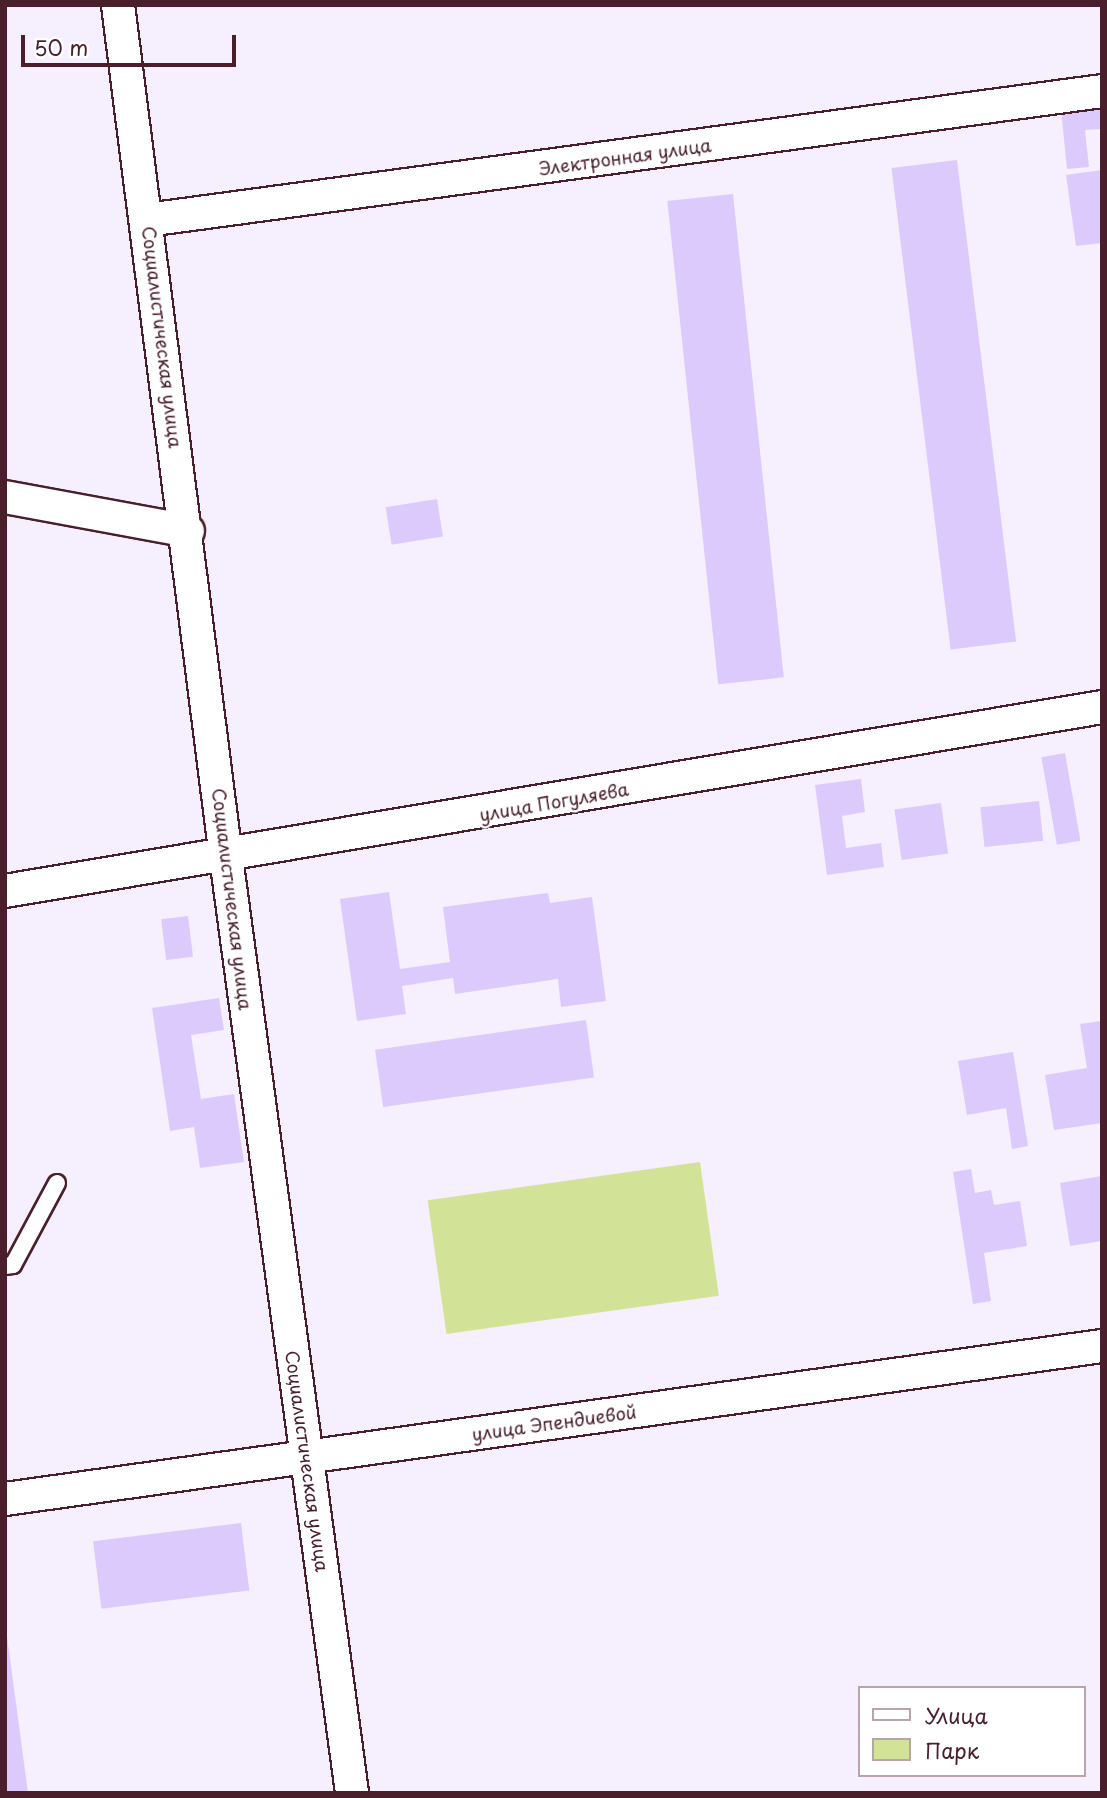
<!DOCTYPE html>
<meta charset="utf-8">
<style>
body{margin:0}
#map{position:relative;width:1107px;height:1798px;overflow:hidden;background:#f5effe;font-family:"Playpen Sans",sans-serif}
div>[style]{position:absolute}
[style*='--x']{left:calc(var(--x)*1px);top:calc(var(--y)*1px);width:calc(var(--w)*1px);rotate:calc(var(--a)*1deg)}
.green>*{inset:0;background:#d2e296;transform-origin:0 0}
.building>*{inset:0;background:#ddcafc;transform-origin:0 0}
.roads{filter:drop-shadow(2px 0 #4a1f2b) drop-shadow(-2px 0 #4a1f2b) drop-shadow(0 2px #4a1f2b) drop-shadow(0 -2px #4a1f2b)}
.service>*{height:16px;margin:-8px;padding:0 8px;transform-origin:8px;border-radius:8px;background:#fff}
.minor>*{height:32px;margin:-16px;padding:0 16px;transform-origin:16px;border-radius:16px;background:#fff}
span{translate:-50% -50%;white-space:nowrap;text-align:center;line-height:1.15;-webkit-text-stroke:5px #fff;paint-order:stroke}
.street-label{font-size:18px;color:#4a1f2b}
.frame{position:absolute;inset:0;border:7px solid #4a1f2b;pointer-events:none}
.legend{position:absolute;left:858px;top:1686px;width:228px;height:91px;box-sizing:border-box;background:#fff;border:2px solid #b7a5aa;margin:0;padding:9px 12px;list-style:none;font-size:21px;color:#4a1f2b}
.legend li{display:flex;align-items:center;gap:14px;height:35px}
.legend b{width:35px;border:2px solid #b7a5aa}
.scale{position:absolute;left:21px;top:35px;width:215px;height:32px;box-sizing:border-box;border:4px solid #4a1f2b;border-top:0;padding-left:9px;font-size:21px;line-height:24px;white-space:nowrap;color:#4a1f2b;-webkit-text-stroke:5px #fff;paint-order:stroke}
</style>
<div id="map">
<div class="green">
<div style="left:700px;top:1162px;width:135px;height:275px;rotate:82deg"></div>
</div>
<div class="building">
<div style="clip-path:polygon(1102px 105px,1102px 129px,1085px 130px,1089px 167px,1067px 169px,1061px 109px)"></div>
<div style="left:957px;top:160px;width:485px;height:66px;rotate:83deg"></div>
<div style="clip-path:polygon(1102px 170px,1102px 243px,1076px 246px,1066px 175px)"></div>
<div style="left:733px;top:194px;width:486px;height:66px;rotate:84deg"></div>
<div style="left:437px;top:499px;width:38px;height:52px;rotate:81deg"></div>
<div style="left:1065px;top:753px;width:89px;height:24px;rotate:80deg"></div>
<div style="clip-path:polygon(861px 779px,865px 812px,842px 816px,846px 848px,881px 843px,884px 867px,827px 875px,815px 785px)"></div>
<div style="left:1039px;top:801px;width:40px;height:59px;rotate:84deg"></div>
<div style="left:941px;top:803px;width:51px;height:47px;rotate:82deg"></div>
<div style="clip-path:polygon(389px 892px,400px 969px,450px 962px,443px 907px,548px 893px,550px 903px,592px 897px,606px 1001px,561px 1007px,558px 979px,455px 994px,453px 978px,402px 986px,406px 1014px,357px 1021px,340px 899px)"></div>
<div style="left:188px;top:916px;width:41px;height:27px;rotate:83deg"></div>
<div style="clip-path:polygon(219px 998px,224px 1030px,191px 1035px,201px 1099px,234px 1094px,244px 1162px,200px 1168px,194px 1127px,170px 1131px,152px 1008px)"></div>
<div style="left:586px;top:1020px;width:58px;height:213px;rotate:82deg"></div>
<div style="clip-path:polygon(1101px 1021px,1102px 1123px,1054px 1130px,1045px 1075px,1087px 1068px,1080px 1024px)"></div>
<div style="clip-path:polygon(1013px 1052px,1028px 1146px,1012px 1149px,1006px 1108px,967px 1115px,958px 1061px)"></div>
<div style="clip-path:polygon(971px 1169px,975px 1193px,991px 1190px,994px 1205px,1020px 1201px,1027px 1246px,984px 1253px,991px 1301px,973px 1304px,953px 1172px)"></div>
<div style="clip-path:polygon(1102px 1176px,1102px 1241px,1070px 1246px,1060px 1183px)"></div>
<div style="left:241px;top:1523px;width:68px;height:149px;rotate:83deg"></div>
<div style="clip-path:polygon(5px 1636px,7px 1636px,28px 1793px,5px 1793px)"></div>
</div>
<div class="roads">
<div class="service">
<div style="--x:5;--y:1266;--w:8;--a:-7"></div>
<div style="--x:13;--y:1265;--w:93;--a:-61.8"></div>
</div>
<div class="minor">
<div style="--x:118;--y:5;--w:859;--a:82.78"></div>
<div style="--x:226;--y:857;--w:944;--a:82.33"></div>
<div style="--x:147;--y:220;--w:964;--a:-7.69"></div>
<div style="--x:5;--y:497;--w:186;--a:10.5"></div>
<div style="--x:5;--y:891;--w:1112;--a:-9.52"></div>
<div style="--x:5;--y:1499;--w:1108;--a:-7.94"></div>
</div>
</div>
<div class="street-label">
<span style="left:625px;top:157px;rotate:-8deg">Электронная улица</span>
<span style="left:162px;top:337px;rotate:83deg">Социалистическая улица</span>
<span style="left:554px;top:802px;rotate:-10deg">улица Погуляева</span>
<span style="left:232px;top:899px;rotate:83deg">Социалистическая улица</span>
<span style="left:554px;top:1423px;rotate:-8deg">улица Эпендиевой</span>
<span style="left:307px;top:1461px;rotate:82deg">Социалистическая улица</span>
</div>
<div class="frame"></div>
<ul class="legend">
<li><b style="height:9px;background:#fff"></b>Улица</li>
<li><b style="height:19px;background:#d2e296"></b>Парк</li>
</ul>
<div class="scale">50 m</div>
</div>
